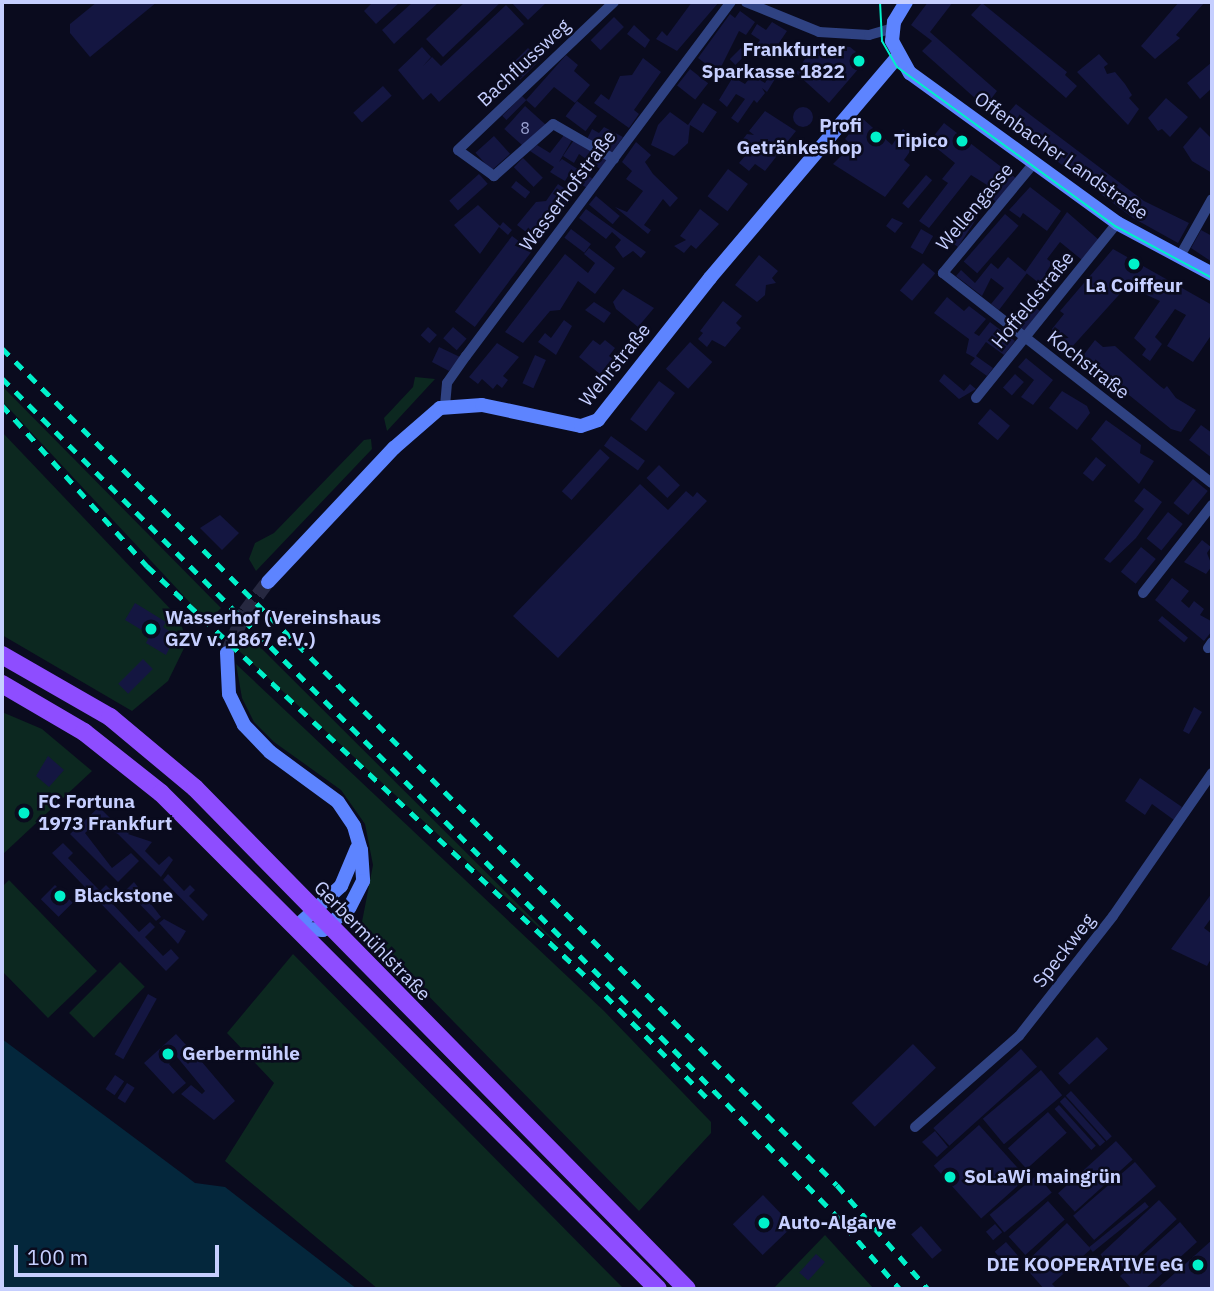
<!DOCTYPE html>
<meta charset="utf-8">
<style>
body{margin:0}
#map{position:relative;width:1214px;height:1291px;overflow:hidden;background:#0a0b1e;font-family:"IBM Plex Sans",sans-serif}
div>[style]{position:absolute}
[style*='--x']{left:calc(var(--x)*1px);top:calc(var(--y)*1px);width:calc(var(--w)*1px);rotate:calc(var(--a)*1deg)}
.green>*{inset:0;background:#0c2820;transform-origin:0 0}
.water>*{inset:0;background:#04273c}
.building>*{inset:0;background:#141641;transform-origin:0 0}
.round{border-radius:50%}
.secondary-tunnel>*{height:14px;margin-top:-7px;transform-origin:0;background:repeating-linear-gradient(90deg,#262840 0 14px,transparent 0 21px)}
.street>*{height:10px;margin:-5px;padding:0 5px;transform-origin:5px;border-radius:5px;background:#2f4282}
.secondary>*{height:14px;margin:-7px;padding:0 7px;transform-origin:7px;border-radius:7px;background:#5d84ff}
.primary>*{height:18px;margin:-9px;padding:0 9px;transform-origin:9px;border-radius:9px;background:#8e4dff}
.tram>*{height:2px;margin:-1px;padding:0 1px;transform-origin:1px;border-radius:1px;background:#00f1ca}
.rail>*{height:4.5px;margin-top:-2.25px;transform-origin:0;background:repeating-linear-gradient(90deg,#00f1ca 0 10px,transparent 0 19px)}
.dots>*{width:19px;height:19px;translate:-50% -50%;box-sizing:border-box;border:4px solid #0a0b1e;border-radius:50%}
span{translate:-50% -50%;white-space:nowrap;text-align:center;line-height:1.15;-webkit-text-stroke:5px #0a0b1e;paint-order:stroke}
.number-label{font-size:16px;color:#9aa1d0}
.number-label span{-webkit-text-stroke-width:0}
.poi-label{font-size:19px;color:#c6cfff;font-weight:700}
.right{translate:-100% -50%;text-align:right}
.left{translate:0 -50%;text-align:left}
.street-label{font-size:19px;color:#c6cfff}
.frame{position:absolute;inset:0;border:4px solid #c6cfff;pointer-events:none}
.scale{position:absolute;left:14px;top:1245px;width:205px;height:32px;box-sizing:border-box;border:4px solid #c6cfff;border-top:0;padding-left:9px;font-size:21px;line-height:24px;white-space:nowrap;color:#c6cfff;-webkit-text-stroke:5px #0a0b1e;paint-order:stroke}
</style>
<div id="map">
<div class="green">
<div style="clip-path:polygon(415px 377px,435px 379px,387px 431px,384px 418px,413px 387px)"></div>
<div style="clip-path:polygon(2px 386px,221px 608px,208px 622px,2px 401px)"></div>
<div style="clip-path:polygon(2px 432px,179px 618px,187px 642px,168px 681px,132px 711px,2px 635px)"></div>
<div style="clip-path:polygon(371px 439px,372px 449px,256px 571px,249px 559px,255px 543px,274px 533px,364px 440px)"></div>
<div style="clip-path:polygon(246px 633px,571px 957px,238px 650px)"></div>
<div style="clip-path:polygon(236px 664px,604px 1011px,711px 1122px,711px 1133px,639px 1211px,361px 927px,373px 865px,365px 824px,341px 790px,274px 742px,254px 722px,242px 698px)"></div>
<div style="clip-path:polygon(2px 712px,42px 729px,92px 771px,2px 855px)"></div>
<div style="clip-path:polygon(9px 880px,97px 971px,48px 1018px,2px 971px,2px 887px)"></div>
<div style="clip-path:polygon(293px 954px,624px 1289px,378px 1289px,225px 1161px,274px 1083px,227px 1033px)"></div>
<div style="left:120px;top:962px;width:35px;height:72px;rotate:45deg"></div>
<div style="clip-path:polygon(825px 1235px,874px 1289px,773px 1289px)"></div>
</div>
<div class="water">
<div style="clip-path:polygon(2px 1039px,195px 1183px,225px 1187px,357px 1289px,2px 1289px)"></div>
</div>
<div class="building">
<div style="clip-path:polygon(97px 2px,157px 2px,90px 57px,70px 33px,70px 24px)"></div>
<div style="clip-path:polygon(373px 2px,400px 2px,376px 24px,364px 11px)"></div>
<div style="clip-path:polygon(413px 2px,439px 2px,394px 44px,382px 30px)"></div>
<div style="clip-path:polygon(465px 2px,501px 2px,443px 57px,426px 39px)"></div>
<div style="clip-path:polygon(511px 2px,547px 2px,528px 20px)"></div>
<div style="clip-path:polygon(692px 2px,719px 2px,677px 51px,656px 39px,662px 31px,667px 36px)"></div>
<div style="clip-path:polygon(928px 2px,953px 2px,930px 32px,997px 91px,985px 107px,922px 51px,932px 41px,911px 25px)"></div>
<div style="clip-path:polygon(1179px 2px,1205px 2px,1176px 35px,1180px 38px,1155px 59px,1141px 46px)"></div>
<div style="clip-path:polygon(982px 3px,1067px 72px,1065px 75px,1077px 86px,1066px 98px,971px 15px)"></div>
<div style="clip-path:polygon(506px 5px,524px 24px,439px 102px,431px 93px,423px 100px,398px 70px,422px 47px,431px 57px,423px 66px,432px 57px,441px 66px)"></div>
<div style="clip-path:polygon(740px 11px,755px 22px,746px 35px,739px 31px,718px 73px,698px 58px,730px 14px,735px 18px)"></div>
<div style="left:614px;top:17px;width:14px;height:33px;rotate:45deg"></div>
<div style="clip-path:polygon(772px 22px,787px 31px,777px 46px,783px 50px,779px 56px,766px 48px,760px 58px,751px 52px,760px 40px,751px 34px,757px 24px,766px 30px)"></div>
<div style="clip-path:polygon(634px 25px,650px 40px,645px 48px,627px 34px)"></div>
<div style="clip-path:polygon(831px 45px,850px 47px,866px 60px,829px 103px,796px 73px,812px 48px,823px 50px)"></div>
<div style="left:528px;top:48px;width:17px;height:28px;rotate:45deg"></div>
<div style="left:741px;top:48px;width:8px;height:16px;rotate:45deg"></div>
<div style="clip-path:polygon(1099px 54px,1108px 64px,1104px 67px,1107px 74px,1115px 72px,1125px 84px,1132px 95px,1129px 98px,1139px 109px,1128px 125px,1077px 72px)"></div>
<div style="clip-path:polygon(566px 55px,578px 65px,574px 71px,590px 85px,575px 103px,554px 87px,535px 108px,526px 100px)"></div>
<div style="clip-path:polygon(643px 58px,661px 72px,634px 110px,639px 114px,629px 128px,594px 103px,601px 94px,609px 100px,620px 76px,632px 75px)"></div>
<div style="clip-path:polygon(1212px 62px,1212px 88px,1200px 99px,1187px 83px)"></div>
<div style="left:690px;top:69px;width:23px;height:21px;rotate:38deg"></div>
<div style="clip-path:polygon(772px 71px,778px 74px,767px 92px,762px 88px,765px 93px,757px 103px,754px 100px,738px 123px,731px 118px,745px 99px,736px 94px,727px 107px,719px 100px,733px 77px,745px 84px,752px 75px,765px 83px)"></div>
<div style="left:383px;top:86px;width:13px;height:40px;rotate:48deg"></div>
<div style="left:522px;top:96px;width:6px;height:28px;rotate:45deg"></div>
<div style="clip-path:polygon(1166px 98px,1188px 117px,1170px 137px,1162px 129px,1158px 131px,1148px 118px)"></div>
<div style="left:577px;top:101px;width:25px;height:19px;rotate:37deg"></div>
<div style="clip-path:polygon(703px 103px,717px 112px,703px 133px,690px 125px,688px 143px,674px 156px,651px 145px,658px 125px,670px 112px,688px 125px)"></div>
<div style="clip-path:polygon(1016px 104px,1144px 201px,1189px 223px,1178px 243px,1133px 218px,1002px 120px)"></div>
<div style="left:525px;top:106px;width:28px;height:31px;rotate:42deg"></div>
<div class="round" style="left:793px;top:107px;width:20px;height:20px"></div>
<div style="clip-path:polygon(765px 111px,796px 131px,776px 156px,772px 153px,776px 157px,765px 171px,755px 164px,749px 171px,739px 163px,745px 156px,736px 148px,747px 134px,754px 135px,749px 131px)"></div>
<div style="clip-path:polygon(862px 118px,892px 145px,903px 129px,918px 140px,904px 160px,910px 165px,885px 197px,833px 164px,852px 145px,845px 139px)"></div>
<div style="clip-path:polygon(944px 123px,1017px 179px,996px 202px,983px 190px,987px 185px,971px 175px,929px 228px,919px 221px,948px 183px,942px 179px,955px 163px,929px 142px)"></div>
<div style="clip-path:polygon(604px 127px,623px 137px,611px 154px,587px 139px,592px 129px,599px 133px)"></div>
<div style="clip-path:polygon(1200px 127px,1212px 139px,1212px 173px,1192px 161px,1183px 147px)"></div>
<div style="clip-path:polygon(564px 135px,572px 140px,559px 162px,562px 159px,593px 179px,587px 188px,568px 176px,565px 181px,558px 177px,550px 172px,554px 167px,530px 151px,537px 145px,550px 153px)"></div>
<div style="left:494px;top:136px;width:24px;height:25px;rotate:48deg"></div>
<div style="clip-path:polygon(574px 140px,607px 160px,600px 169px,579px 154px,574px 163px,563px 156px)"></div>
<div style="clip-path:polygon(636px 142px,651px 155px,645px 162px,653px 174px,678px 198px,670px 207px,663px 199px,644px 225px,651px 230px,648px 234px,615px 207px,627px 212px,643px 191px,626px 179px,632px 171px,622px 162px)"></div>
<div style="left:523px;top:158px;width:28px;height:13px;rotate:45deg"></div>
<div style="left:728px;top:169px;width:25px;height:34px;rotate:37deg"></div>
<div style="left:479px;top:174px;width:13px;height:40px;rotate:48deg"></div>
<div style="left:926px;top:175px;width:8px;height:37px;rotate:40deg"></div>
<div style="left:516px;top:181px;width:18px;height:8px;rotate:38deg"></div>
<div style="clip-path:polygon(558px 184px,573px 194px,539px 242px,517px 225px,536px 202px,546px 201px)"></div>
<div style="clip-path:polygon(1030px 187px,1061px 211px,1047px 231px,1023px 213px,1020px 218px,1009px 210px)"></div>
<div style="left:596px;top:196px;width:31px;height:11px;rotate:40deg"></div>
<div style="clip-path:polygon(975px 200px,984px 207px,958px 247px,945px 238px)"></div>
<div style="clip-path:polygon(478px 205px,500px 226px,503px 222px,512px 230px,508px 235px,499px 227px,480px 254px,454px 225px)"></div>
<div style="clip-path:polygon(586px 209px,646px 252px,641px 258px,633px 251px,623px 258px,615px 247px,621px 240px,612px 232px,606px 239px,579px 218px)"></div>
<div style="clip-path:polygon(700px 209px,719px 224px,696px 249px,691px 245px,684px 253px,674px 246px,686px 240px,680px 236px)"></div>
<div style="clip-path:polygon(1067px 212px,1099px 240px,1082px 260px,1060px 242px,1047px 259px,1052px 263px,1045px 274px,1051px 279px,1044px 287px,1025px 272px)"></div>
<div style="left:1005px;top:214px;width:18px;height:63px;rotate:41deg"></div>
<div style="clip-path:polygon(892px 218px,903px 223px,895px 233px,886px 226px)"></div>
<div style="left:571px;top:229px;width:25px;height:11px;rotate:37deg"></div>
<div style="left:921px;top:229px;width:14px;height:21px;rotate:30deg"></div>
<div style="clip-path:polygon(1201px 230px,1212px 236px,1212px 262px,1191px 248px)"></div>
<div style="left:512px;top:236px;width:25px;height:95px;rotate:37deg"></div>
<div style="clip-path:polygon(589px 248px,615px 268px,595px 294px,578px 281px,560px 310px,550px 311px,523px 343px,505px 332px,565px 254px,588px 273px,595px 263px,584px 254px)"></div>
<div style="clip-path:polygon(1113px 249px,1212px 305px,1210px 337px,1193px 362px,1167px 346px,1186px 315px,1175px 309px,1155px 337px,1162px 344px,1150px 361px,1142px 355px,1146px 349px,1134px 338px,1160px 301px,1127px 286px,1071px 348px,1055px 335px,1052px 329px,1064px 314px,1060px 311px)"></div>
<div style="clip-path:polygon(759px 255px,778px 271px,772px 278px,776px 283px,766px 285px,765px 295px,757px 302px,735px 285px)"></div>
<div style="clip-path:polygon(1008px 257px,1027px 273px,999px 310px,991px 304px,1004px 288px,991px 278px,982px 296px,956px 276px,961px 270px,975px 283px,991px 263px,998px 269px)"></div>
<div style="left:923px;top:263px;width:16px;height:36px;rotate:40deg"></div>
<div style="clip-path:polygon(623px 289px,654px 308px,638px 327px,616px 309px,613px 302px)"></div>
<div style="clip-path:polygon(947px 297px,964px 311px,969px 306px,986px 319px,974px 333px,979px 336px,990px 322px,1015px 341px,1004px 355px,986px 342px,976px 356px,993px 368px,987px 376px,970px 364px,975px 358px,966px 353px,969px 339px,934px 313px)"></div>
<div style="left:1026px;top:300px;width:18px;height:25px;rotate:38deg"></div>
<div style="clip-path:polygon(723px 301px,742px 316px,736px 323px,741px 328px,725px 347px,712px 340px,707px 347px,698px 339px,703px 333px,700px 331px)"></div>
<div style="clip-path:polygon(594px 302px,611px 313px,604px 323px,585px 310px)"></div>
<div style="clip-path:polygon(564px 320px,572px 326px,556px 355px,538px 342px,545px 333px,551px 338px)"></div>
<div style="left:428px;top:327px;width:12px;height:11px;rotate:42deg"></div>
<div style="left:453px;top:327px;width:18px;height:15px;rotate:41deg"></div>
<div style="clip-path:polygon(593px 340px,600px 345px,605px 340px,615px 348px,609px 356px,614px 360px,600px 374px,579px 357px)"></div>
<div style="clip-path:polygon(1095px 340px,1103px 347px,1115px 346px,1160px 386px,1164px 389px,1167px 386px,1176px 398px,1196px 410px,1181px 432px,1171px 429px,1082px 357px)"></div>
<div style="left:690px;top:342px;width:30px;height:36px;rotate:42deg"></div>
<div style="clip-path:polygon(497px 343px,519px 357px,503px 376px,508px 380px,502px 388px,497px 384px,493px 389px,482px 379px,478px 384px,469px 377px)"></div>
<div style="clip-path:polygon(439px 347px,460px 357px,449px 371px,432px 362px)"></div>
<div style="left:535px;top:355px;width:12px;height:31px;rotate:24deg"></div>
<div style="clip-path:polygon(1026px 358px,1053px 380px,1033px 405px,1021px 397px,1034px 380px,1018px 367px)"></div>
<div style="clip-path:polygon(944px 374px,964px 391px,970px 384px,976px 389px,959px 399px,939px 381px)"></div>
<div style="left:1015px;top:374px;width:12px;height:18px;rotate:42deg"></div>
<div style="left:659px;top:381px;width:20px;height:48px;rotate:37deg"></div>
<div style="clip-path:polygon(1062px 391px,1087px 406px,1090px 413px,1077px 430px,1049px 408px)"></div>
<div style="left:990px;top:409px;width:26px;height:19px;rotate:40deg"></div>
<div style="clip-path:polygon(1106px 420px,1141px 445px,1140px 453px,1154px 461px,1139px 484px,1091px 439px)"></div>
<div style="clip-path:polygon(1201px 425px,1212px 433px,1212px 458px,1189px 440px)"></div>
<div style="left:611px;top:436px;width:42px;height:12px;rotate:36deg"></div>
<div style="left:600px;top:449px;width:13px;height:57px;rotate:42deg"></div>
<div style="left:1096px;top:457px;width:13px;height:21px;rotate:39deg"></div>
<div style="left:659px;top:465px;width:29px;height:18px;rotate:44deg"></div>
<div style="left:1193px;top:479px;width:19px;height:31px;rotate:39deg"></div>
<div style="clip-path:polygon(640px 484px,668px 510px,686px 491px,693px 497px,697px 492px,707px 501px,558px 658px,513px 616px)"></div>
<div style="clip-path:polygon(1144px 488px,1162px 502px,1136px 538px,1110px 563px,1104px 559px,1144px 509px,1134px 501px)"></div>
<div style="left:1168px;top:512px;width:19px;height:34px;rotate:39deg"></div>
<div style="clip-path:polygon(220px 515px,239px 533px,222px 550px,200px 528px)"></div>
<div style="clip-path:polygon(1202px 540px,1211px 547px,1207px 553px,1212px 566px,1206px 574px,1184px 562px)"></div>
<div style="left:1141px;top:547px;width:19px;height:32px;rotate:39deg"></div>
<div style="clip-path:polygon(1172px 578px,1189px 591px,1181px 601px,1189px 608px,1194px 601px,1204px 609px,1200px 615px,1211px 621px,1212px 631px,1204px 641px,1155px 600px)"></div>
<div style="clip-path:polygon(135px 603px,166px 622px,163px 627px,176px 635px,166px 655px,146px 643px,150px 635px,125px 620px)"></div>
<div style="left:1162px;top:616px;width:34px;height:6px;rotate:40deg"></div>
<div style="left:143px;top:659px;width:14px;height:35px;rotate:45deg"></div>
<div style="clip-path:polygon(1194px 707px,1202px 712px,1189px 734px,1183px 731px)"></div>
<div style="clip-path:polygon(48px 756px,64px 770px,49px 787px,36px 776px)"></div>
<div style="clip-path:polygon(1140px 778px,1182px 807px,1174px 820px,1152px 804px,1145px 815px,1125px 801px)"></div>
<div style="clip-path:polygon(99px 807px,122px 830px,134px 818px,139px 823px,128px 834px,152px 842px,145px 851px,159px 865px,169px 856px,173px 860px,161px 877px,118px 834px,96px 823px,85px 833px,112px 868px,131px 853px,139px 861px,118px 882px,70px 834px)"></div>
<div style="clip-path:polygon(63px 843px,73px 853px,68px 858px,100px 891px,106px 885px,115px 894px,109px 900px,139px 932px,150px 922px,155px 927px,145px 937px,163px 956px,171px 949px,179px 958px,166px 971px,52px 853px)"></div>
<div style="clip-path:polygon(168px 874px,184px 891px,190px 885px,195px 890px,189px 896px,208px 915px,203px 921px,163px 880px)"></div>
<div style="clip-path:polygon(134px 882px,161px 917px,156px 921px,126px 890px)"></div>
<div style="left:55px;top:885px;width:25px;height:20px;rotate:45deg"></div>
<div style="clip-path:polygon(1212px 893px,1212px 917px,1204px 928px,1212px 934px,1212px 957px,1207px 966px,1171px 949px)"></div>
<div style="clip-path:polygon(164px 919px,186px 931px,178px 944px,159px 923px)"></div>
<div style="left:148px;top:994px;width:10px;height:69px;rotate:29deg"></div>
<div style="clip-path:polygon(176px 1034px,188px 1047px,180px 1055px,188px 1064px,196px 1055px,235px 1101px,214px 1120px,181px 1094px,191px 1085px,202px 1094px,205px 1091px,177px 1057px,169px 1064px,186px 1083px,173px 1094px,144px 1063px)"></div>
<div style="left:1097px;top:1037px;width:16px;height:53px;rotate:47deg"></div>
<div style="left:913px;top:1044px;width:33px;height:85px;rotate:46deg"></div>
<div style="left:1021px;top:1049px;width:24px;height:118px;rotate:48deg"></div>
<div style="left:1041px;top:1070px;width:33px;height:76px;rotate:50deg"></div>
<div style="left:115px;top:1075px;width:11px;height:17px;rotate:34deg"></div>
<div style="left:127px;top:1083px;width:9px;height:18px;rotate:32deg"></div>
<div style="left:1071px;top:1091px;width:61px;height:7px;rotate:48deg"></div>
<div style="left:1065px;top:1097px;width:60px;height:7px;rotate:48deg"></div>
<div style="left:1059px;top:1105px;width:55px;height:6px;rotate:48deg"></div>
<div style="left:1048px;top:1112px;width:28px;height:54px;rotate:48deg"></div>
<div style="left:979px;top:1125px;width:71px;height:61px;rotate:48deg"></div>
<div style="clip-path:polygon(935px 1131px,948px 1147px,937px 1157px,922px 1142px)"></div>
<div style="left:1116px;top:1141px;width:25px;height:78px;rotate:48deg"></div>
<div style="left:1135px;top:1162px;width:32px;height:82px;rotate:49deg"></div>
<div style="left:1037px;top:1175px;width:23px;height:62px;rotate:50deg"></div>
<div style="left:763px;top:1195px;width:43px;height:42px;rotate:46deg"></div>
<div style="left:1159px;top:1200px;width:26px;height:80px;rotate:47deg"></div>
<div style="left:1048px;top:1201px;width:25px;height:53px;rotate:48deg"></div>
<div style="left:1145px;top:1202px;width:6px;height:72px;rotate:51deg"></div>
<div style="clip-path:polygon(1180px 1222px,1197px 1242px,1145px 1289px,1132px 1289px,1120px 1276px)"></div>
<div style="clip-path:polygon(1067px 1223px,1091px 1249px,1052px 1284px,1057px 1289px,1044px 1289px,1023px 1265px)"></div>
<div style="left:995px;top:1224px;width:11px;height:12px;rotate:49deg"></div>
<div style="left:921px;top:1226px;width:32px;height:13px;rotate:49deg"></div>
<div style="clip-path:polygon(1212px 1240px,1212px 1289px,1157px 1289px)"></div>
<div style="left:1006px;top:1242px;width:18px;height:15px;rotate:49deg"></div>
<div style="left:816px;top:1254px;width:12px;height:25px;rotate:42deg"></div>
</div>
<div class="secondary-tunnel">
<div style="--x:227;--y:653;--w:45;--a:-66.3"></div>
<div style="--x:245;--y:612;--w:38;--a:-53"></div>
</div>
<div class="street">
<div style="--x:746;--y:2;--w:79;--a:22.3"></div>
<div style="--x:819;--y:32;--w:50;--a:3.4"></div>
<div style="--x:869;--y:35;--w:25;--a:-16"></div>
<div style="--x:614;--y:159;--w:70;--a:-150.2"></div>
<div style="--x:553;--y:124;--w:79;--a:138.6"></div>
<div style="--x:494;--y:176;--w:44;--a:-144.2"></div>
<div style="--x:458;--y:150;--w:215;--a:-43.5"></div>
<div style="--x:1034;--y:163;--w:143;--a:129.6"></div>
<div style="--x:943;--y:273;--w:341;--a:38"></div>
<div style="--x:1180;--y:256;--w:65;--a:-60.7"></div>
<div style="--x:976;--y:398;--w:225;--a:-51.1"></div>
<div style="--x:445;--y:406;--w:23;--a:-85"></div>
<div style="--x:447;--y:383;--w:33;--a:-55"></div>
<div style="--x:466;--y:356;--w:442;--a:-53.2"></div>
<div style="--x:1143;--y:593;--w:112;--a:-51.9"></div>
<div style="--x:1208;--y:648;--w:7;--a:-56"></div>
<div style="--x:915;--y:1127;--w:138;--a:-41.2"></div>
<div style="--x:1019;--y:1036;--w:152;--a:-51.9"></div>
<div style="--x:1113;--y:916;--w:174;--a:-55.3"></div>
</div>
<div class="secondary">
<div style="--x:906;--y:2;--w:23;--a:121"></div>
<div style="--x:894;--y:22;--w:19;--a:96"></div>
<div style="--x:892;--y:41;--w:37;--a:61"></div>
<div style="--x:910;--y:73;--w:256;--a:35.9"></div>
<div style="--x:1117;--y:223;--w:108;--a:28.2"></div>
<div style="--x:268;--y:582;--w:184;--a:-46.8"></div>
<div style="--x:394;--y:448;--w:61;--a:-41"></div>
<div style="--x:440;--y:408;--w:42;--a:-4.1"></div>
<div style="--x:482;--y:405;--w:101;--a:12"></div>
<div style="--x:581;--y:426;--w:18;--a:-19"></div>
<div style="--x:598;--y:420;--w:181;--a:-51.7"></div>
<div style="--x:710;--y:278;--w:291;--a:-49.7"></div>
<div style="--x:227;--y:653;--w:41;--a:87.2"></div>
<div style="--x:229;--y:694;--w:34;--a:64"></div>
<div style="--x:244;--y:725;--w:37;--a:46"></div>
<div style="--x:270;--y:752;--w:84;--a:36.3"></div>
<div style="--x:338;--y:802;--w:29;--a:56"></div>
<div style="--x:354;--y:826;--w:25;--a:74"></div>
<div style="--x:361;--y:850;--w:31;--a:86"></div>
<div style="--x:363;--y:881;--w:30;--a:117"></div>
<div style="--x:349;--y:908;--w:34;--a:140"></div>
<div style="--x:323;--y:930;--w:28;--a:-176"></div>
<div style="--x:295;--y:928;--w:62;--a:-42.4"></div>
<div style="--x:341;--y:886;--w:41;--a:-67.2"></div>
</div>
<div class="primary">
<div style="--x:2;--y:655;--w:125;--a:29.9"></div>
<div style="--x:110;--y:717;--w:111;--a:39.9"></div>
<div style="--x:195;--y:788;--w:702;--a:45.52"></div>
<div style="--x:2;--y:684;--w:95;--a:30.3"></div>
<div style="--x:84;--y:732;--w:98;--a:38.4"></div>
<div style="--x:161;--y:793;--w:702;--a:44.94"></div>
</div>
<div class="tram">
<div style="--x:880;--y:2;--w:39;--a:87"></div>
<div style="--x:882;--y:41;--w:30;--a:60"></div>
<div style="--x:897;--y:67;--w:270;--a:36.1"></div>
<div style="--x:1115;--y:226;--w:110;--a:28.2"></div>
</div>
<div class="rail">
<div style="--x:2;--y:348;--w:1182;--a:45.07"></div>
<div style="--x:837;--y:1185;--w:138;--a:48.8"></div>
<div style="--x:2;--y:378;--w:969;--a:45"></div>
<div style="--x:687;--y:1063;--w:209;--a:45.6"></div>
<div style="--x:833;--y:1212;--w:102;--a:49"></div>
<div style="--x:2;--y:405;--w:217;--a:48"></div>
<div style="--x:147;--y:566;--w:609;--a:43.07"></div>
<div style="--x:592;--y:982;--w:165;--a:45.2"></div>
</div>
<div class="dots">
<div style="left:859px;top:61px;background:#00f1ca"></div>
<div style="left:876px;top:137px;background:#00f1ca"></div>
<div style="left:962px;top:141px;background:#00f1ca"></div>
<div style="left:1134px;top:264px;background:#00f1ca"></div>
<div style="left:151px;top:629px;background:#00f1ca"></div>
<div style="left:24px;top:813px;background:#00f1ca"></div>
<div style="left:60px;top:896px;background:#00f1ca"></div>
<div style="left:168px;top:1054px;background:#00f1ca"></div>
<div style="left:950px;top:1177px;background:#00f1ca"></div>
<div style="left:764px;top:1223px;background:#00f1ca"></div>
<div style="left:1198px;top:1265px;background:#00f1ca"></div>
</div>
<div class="number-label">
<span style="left:525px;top:128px">8</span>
</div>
<div class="poi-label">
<span class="right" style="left:845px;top:61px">Frankfurter<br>Sparkasse 1822</span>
<span class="right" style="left:862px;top:137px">Profi<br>Getränkeshop</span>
<span class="right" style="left:948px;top:141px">Tipico</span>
<span style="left:1134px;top:286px">La Coiffeur</span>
<span class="left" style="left:165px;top:629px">Wasserhof (Vereinshaus<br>GZV v. 1867 e.V.)</span>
<span class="left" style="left:38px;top:813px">FC Fortuna<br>1973 Frankfurt</span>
<span class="left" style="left:74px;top:896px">Blackstone</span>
<span class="left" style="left:182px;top:1054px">Gerbermühle</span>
<span class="left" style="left:964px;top:1177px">SoLaWi maingrün</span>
<span class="left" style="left:778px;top:1223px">Auto-Algarve</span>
<span class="right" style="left:1184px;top:1265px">DIE KOOPERATIVE eG</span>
</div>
<div class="street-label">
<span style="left:524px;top:63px;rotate:-43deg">Bachflussweg</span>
<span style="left:1061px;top:156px;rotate:35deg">Offenbacher Landstraße</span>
<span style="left:568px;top:191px;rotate:-53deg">Wasserhofstraße</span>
<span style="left:975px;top:207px;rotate:-50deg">Wellengasse</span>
<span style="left:1033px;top:300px;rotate:-51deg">Hoffeldstraße</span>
<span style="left:615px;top:365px;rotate:-51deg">Wehrstraße</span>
<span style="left:1088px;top:365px;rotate:38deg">Kochstraße</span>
<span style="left:372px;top:941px;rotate:46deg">Gerbermühlstraße</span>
<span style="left:1064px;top:951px;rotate:-52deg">Speckweg</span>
</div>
<div class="frame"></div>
<div class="scale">100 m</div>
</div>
